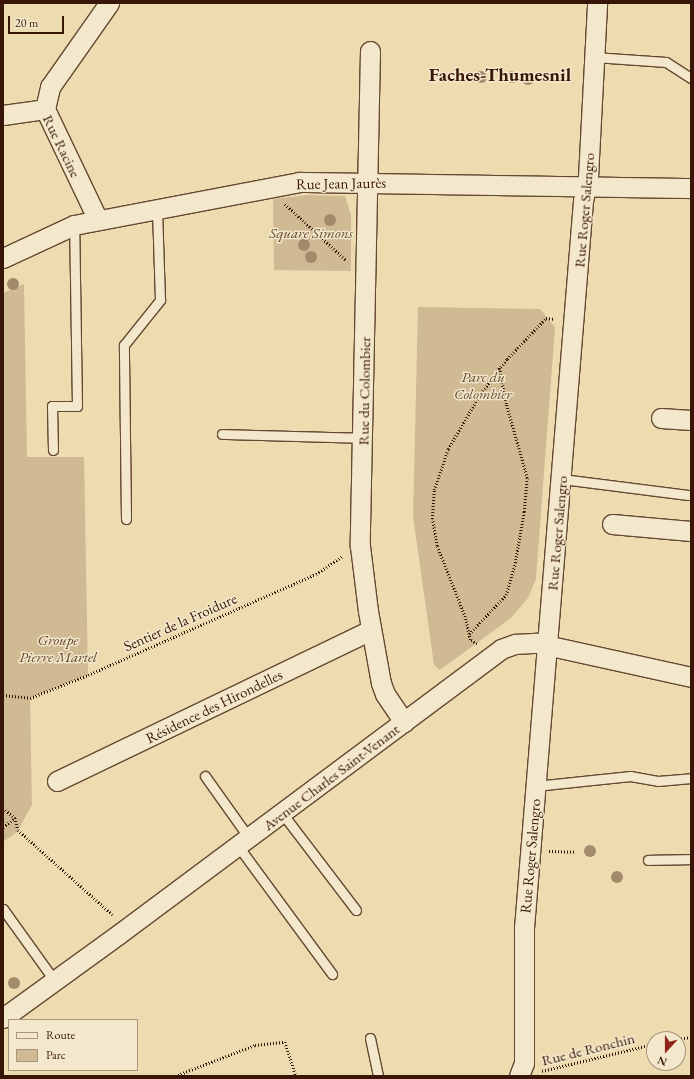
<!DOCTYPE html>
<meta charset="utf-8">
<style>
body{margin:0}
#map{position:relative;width:694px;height:1079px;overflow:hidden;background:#eedcb1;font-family:"EB Garamond",serif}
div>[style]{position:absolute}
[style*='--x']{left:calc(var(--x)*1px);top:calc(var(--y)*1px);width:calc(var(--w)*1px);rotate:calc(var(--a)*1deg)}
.green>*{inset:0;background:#cfba94}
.path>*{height:2.5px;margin-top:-1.25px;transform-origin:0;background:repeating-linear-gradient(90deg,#381607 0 1px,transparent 0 3px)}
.roads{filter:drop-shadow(1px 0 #664832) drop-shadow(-1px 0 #664832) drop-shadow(0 1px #664832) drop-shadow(0 -1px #664832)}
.service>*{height:9px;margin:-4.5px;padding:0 4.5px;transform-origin:4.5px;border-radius:4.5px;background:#f4e8cc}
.minor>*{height:19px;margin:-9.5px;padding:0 9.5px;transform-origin:9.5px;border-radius:9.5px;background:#f4e8cc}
.trees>*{width:12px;height:12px;margin:-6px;border-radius:50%;background:#a38a6b}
span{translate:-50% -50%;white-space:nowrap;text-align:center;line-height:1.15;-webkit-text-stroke:3px #f4e8cc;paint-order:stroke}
.street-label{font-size:15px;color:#381607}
.park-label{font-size:15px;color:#654731;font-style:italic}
.district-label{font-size:19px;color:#381607;font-weight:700}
.frame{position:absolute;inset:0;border:4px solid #381607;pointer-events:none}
.legend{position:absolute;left:8px;top:1019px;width:130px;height:52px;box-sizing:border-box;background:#f4e8cc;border:1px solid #a9947d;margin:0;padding:5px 7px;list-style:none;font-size:12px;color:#381607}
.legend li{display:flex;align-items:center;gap:8px;height:20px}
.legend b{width:20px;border:1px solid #a9947d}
.north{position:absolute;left:646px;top:1031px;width:40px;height:40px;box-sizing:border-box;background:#f4e8cc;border:1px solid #a9947d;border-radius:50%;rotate:201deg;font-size:11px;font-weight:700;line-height:16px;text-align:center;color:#381607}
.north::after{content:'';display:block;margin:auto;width:14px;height:18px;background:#8f2418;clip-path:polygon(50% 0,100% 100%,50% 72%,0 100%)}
.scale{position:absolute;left:8px;top:16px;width:56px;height:18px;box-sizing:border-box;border:2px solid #381607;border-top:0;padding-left:5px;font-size:12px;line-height:14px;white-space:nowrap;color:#381607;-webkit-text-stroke:3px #f4e8cc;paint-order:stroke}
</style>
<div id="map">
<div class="green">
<div style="clip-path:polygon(307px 195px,345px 196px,351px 215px,351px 271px,274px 270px,273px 199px)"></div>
<div style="clip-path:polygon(24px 284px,27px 457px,84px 457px,88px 675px,30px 698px,32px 805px,17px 832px,3px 842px,3px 293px)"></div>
<div style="clip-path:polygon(418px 307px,540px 309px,555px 327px,536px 579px,528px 598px,511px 618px,440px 670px,434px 665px,413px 516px)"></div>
</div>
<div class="path">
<div style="--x:285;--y:204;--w:83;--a:42.6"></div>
<div style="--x:469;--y:634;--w:54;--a:-46.5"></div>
<div style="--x:506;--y:595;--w:33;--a:-74"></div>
<div style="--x:515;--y:563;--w:52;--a:-80"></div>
<div style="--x:524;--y:512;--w:34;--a:-85"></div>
<div style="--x:527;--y:478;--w:77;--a:-105.8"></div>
<div style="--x:506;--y:404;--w:37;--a:-101"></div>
<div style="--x:477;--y:644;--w:8;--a:-150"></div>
<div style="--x:470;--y:640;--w:24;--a:-102"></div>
<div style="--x:465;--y:617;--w:76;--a:-111.5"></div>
<div style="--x:437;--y:546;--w:27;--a:-100"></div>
<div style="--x:432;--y:519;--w:29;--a:-86"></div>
<div style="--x:434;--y:490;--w:43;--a:-71.1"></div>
<div style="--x:448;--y:449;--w:61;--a:-59.7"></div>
<div style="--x:479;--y:396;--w:46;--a:-52.9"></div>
<div style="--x:507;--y:359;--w:57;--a:-46.4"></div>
<div style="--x:546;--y:318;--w:9;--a:6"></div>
<div style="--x:3;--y:695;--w:27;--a:6"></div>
<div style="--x:30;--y:698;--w:62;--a:-21.6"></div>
<div style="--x:88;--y:675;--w:249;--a:-23.9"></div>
<div style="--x:316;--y:574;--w:32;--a:-34"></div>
<div style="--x:3;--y:808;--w:16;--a:40"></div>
<div style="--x:15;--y:818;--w:12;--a:76"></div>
<div style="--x:18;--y:830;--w:127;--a:41.8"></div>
<div style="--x:3;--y:827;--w:15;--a:-37"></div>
<div style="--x:549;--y:851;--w:25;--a:2"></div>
<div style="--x:678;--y:1039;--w:13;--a:-9"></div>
<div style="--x:542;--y:1071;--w:115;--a:-13.6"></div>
<div style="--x:175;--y:1076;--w:86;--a:-21.2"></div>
<div style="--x:255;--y:1045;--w:30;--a:-6"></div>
<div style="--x:285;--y:1042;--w:36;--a:72"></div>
</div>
<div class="roads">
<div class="service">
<div style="--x:594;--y:57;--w:72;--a:4"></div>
<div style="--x:666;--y:62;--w:30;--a:33"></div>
<div style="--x:222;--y:434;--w:141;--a:1.6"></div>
<div style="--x:53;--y:450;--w:44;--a:-91.3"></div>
<div style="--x:52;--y:406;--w:25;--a:0"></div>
<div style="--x:77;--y:406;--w:181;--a:-90.9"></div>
<div style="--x:562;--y:479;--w:127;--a:7.2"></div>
<div style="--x:126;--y:519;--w:174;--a:-90.7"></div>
<div style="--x:124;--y:345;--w:58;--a:-51.3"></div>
<div style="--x:160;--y:300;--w:91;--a:-91.9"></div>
<div style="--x:205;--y:776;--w:76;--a:54.6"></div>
<div style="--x:535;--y:786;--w:96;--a:-6"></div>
<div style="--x:630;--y:776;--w:28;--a:10"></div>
<div style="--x:658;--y:781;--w:33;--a:-5"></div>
<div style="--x:282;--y:813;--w:122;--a:52.7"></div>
<div style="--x:238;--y:846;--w:159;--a:53.7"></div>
<div style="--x:648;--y:860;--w:43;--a:-1.3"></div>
<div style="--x:3;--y:909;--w:87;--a:54.3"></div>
<div style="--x:370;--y:1038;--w:39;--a:78"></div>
</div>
<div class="minor">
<div style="--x:370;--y:51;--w:495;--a:91.2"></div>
<div style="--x:360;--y:546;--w:65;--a:83"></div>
<div style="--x:368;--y:611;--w:73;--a:79.8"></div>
<div style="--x:381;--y:683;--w:12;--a:70"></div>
<div style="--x:385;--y:694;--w:34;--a:56"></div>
<div style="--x:45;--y:109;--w:23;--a:-77"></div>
<div style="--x:50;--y:87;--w:103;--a:-54.9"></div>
<div style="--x:3;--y:115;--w:42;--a:-8.1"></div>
<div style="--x:45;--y:109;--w:123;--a:64.5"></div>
<div style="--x:3;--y:258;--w:78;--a:-24.9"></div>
<div style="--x:74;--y:225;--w:229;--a:-10.8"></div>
<div style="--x:299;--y:182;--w:392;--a:0.9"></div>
<div style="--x:661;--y:418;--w:30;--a:4"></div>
<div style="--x:612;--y:524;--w:79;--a:5.1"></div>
<div style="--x:57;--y:781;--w:348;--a:-25.7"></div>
<div style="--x:3;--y:1018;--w:143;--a:-35.9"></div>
<div style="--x:119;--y:934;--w:477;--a:-36.7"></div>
<div style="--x:501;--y:649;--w:15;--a:-20"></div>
<div style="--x:515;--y:644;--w:22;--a:-3"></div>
<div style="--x:537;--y:643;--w:158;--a:12.4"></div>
<div style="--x:519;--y:1076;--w:14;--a:-69"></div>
<div style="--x:524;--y:1063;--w:135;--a:-90"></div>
<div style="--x:524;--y:928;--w:729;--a:-85.36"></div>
<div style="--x:583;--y:201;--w:25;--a:-78"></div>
<div style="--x:588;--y:177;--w:174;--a:-87"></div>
</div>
</div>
<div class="trees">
<div style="left:481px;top:77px"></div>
<div style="left:512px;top:77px"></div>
<div style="left:528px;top:79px"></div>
<div style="left:330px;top:220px"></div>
<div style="left:304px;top:245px"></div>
<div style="left:311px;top:257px"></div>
<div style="left:13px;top:284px"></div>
<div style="left:590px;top:851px"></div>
<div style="left:617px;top:877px"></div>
<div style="left:14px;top:983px"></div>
</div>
<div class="street-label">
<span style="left:62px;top:146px;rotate:64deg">Rue Racine</span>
<span style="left:341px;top:183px;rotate:-1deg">Rue Jean Jaurès</span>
<span style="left:584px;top:210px;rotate:-85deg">Rue Roger Salengro</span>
<span style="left:364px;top:391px;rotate:-89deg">Rue du Colombier</span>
<span style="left:557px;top:533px;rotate:-85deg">Rue Roger Salengro</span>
<span style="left:180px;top:622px;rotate:-24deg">Sentier de la Froidure</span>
<span style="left:214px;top:706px;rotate:-26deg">Résidence des Hirondelles</span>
<span style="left:331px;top:777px;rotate:-37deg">Avenue Charles Saint-Venant</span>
<span style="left:530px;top:856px;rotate:-85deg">Rue Roger Salengro</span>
<span style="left:588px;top:1049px;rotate:-14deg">Rue de Ronchin</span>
</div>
<div class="park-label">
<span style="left:311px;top:233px">Square Simons</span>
<span style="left:483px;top:385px">Parc du<br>Colombier</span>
<span style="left:58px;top:648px">Groupe<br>Pierre Martel</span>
</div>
<div class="district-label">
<span style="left:500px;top:75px">Faches-Thumesnil</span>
</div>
<div class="frame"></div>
<ul class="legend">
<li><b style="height:5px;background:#f4e8cc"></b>Route</li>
<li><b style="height:11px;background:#cfba94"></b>Parc</li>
</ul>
<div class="north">N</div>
<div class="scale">20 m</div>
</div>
